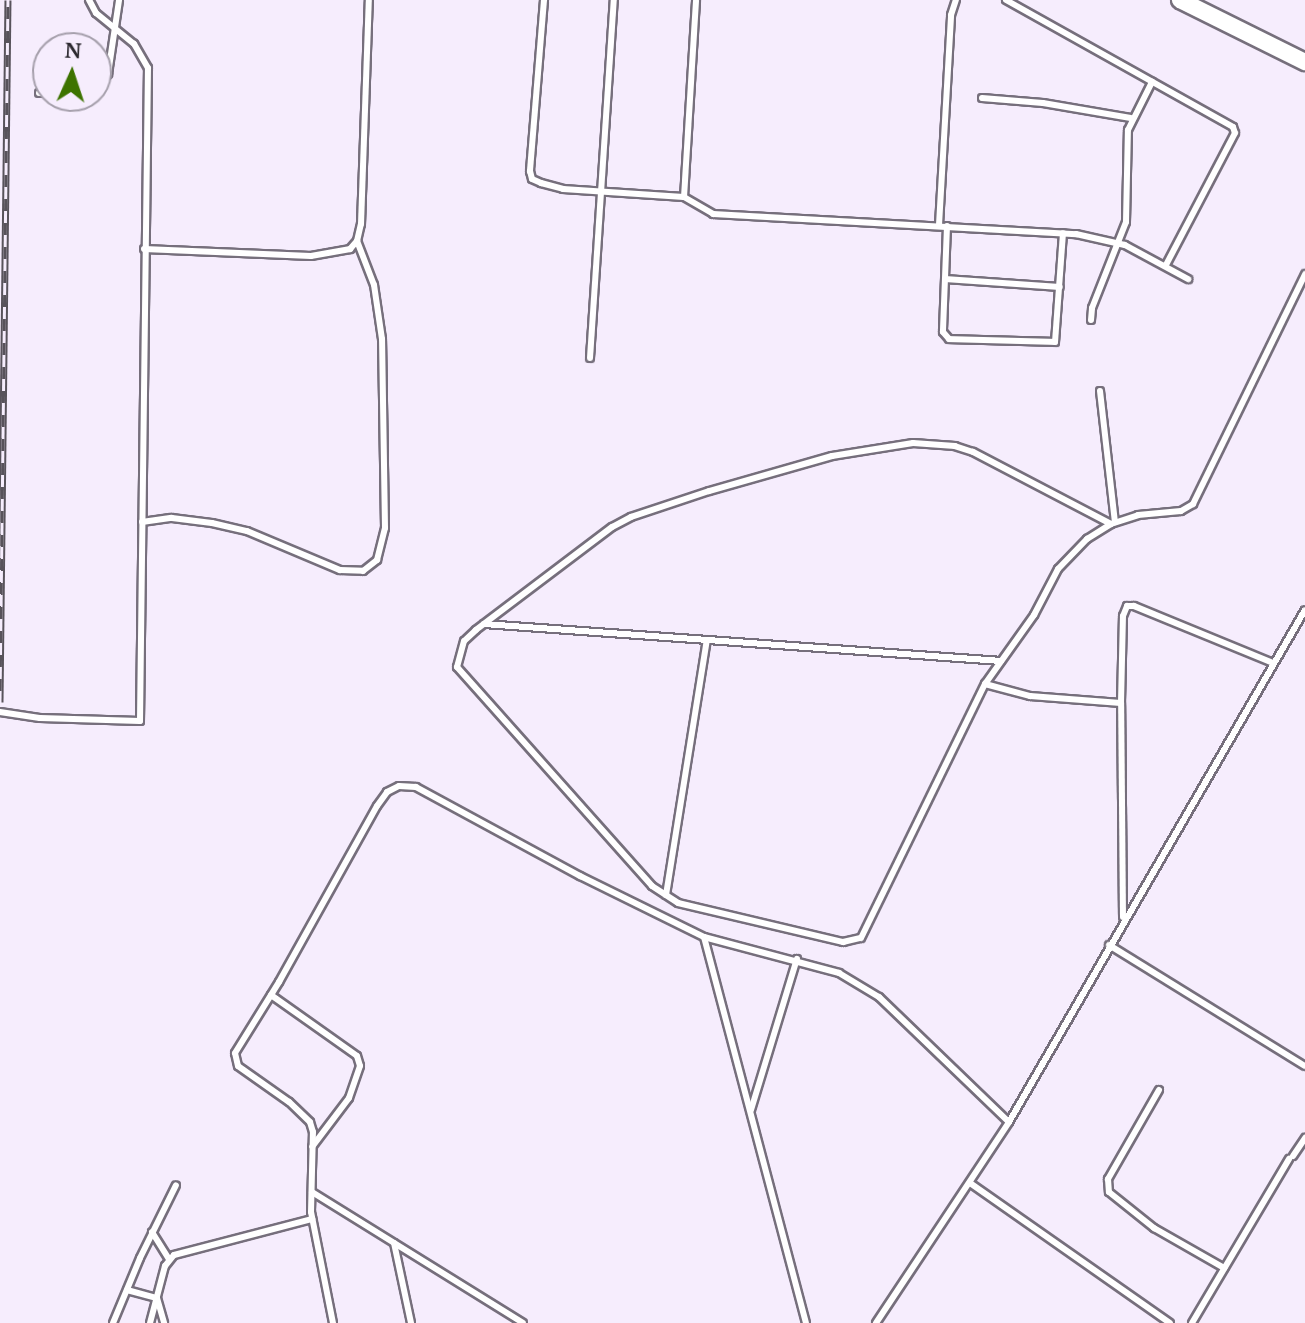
<!DOCTYPE html>
<style>
body{margin:0}
#map{position:relative;width:1305px;height:1323px;overflow:hidden;background:#f6edfd;font-family:"PT Serif",serif}
div>[style]{position:absolute}
[style*='--x']{left:calc(var(--x)*1px);top:calc(var(--y)*1px);width:calc(var(--w)*1px);rotate:calc(var(--a)*1deg)}
.roads{filter:drop-shadow(2px 0 #766f7c) drop-shadow(-2px 0 #766f7c) drop-shadow(0 2px #766f7c) drop-shadow(0 -2px #766f7c)}
.service>*{height:6px;margin:-3px;padding:0 3px;transform-origin:3px;border-radius:3px;background:#fff}
.tertiary>*{height:16px;margin:-8px;padding:0 8px;transform-origin:8px;border-radius:8px;background:#fff}
.rail>*{height:7px;margin-top:-3.5px;transform-origin:0;background:repeating-linear-gradient(90deg,#f6edfd 0 12px,#58535b 0 24px);box-sizing:border-box;border-block:2px solid #58535b}
span{translate:-50% -50%;white-space:nowrap;text-align:center;line-height:1.15;-webkit-text-stroke:7px #f6edfd;paint-order:stroke}
.north{position:absolute;left:32px;top:32px;width:80px;height:80px;box-sizing:border-box;background:#f6edfd;border:2px solid #a59fab;border-radius:50%;rotate:3deg;font-size:22px;font-weight:700;line-height:32px;text-align:center;color:#2c292f}
.north::after{content:'';display:block;margin:auto;width:28px;height:36px;background:#3d7300;clip-path:polygon(50% 0,100% 100%,50% 72%,0 100%)}
</style>
<div id="map">
<div class="roads">
<div class="service">
<div style="--x:544;--y:0;--w:172;--a:94.7"></div>
<div style="--x:530;--y:171;--w:8;--a:76"></div>
<div style="--x:532;--y:179;--w:10;--a:24"></div>
<div style="--x:541;--y:183;--w:23;--a:15"></div>
<div style="--x:563;--y:189;--w:121;--a:3.8"></div>
<div style="--x:684;--y:197;--w:34;--a:30"></div>
<div style="--x:713;--y:214;--w:364;--a:3.2"></div>
<div style="--x:1076;--y:234;--w:50;--a:12.7"></div>
<div style="--x:1125;--y:245;--w:72;--a:28.4"></div>
<div style="--x:1006;--y:0;--w:260;--a:29.2"></div>
<div style="--x:1233;--y:127;--w:6;--a:72"></div>
<div style="--x:1235;--y:133;--w:149;--a:117.6"></div>
<div style="--x:96;--y:87;--w:18;--a:-47"></div>
<div style="--x:108;--y:74;--w:75;--a:-81.5"></div>
<div style="--x:39;--y:93;--w:9;--a:0"></div>
<div style="--x:982;--y:98;--w:61;--a:4.7"></div>
<div style="--x:1043;--y:103;--w:89;--a:9.7"></div>
<div style="--x:684;--y:197;--w:197;--a:-86.5"></div>
<div style="--x:939;--y:225;--w:210;--a:-86.7"></div>
<div style="--x:951;--y:15;--w:16;--a:-72"></div>
<div style="--x:947;--y:226;--w:106;--a:92.2"></div>
<div style="--x:943;--y:332;--w:9;--a:49"></div>
<div style="--x:949;--y:339;--w:106;--a:1.6"></div>
<div style="--x:1055;--y:342;--w:109;--a:-85.8"></div>
<div style="--x:144;--y:249;--w:167;--a:2.4"></div>
<div style="--x:311;--y:256;--w:40;--a:-10"></div>
<div style="--x:350;--y:249;--w:11;--a:-49"></div>
<div style="--x:357;--y:241;--w:17;--a:-77"></div>
<div style="--x:361;--y:224;--w:224;--a:-88"></div>
<div style="--x:945;--y:279;--w:115;--a:4"></div>
<div style="--x:1091;--y:320;--w:12;--a:-85"></div>
<div style="--x:1092;--y:308;--w:92;--a:-68.4"></div>
<div style="--x:1126;--y:222;--w:92;--a:-88.8"></div>
<div style="--x:1128;--y:130;--w:54;--a:-63.4"></div>
<div style="--x:590;--y:358;--w:359;--a:-86.2"></div>
<div style="--x:1100;--y:391;--w:132;--a:83.5"></div>
<div style="--x:142;--y:522;--w:30;--a:-8"></div>
<div style="--x:172;--y:518;--w:40;--a:7.1"></div>
<div style="--x:212;--y:523;--w:36;--a:13"></div>
<div style="--x:247;--y:531;--w:101;--a:22.8"></div>
<div style="--x:340;--y:570;--w:23;--a:2"></div>
<div style="--x:363;--y:571;--w:18;--a:-38"></div>
<div style="--x:377;--y:560;--w:33;--a:-76"></div>
<div style="--x:385;--y:528;--w:189;--a:-90.9"></div>
<div style="--x:382;--y:339;--w:55;--a:-98.4"></div>
<div style="--x:374;--y:285;--w:47;--a:-111.1"></div>
<div style="--x:1111;--y:524;--w:156;--a:-152.4"></div>
<div style="--x:973;--y:452;--w:19;--a:-162"></div>
<div style="--x:955;--y:446;--w:42;--a:-175.9"></div>
<div style="--x:913;--y:443;--w:82;--a:170.9"></div>
<div style="--x:832;--y:456;--w:128;--a:164.1"></div>
<div style="--x:709;--y:491;--w:82;--a:161.6"></div>
<div style="--x:631;--y:517;--w:21;--a:152"></div>
<div style="--x:612;--y:527;--w:171;--a:142.9"></div>
<div style="--x:476;--y:630;--w:16;--a:137"></div>
<div style="--x:464;--y:641;--w:27;--a:105"></div>
<div style="--x:457;--y:667;--w:293;--a:48.3"></div>
<div style="--x:652;--y:886;--w:31;--a:33"></div>
<div style="--x:678;--y:903;--w:170;--a:13.3"></div>
<div style="--x:843;--y:942;--w:18;--a:-13"></div>
<div style="--x:861;--y:938;--w:283;--a:-64"></div>
<div style="--x:985;--y:684;--w:85;--a:-54.6"></div>
<div style="--x:1034;--y:615;--w:52;--a:-62.4"></div>
<div style="--x:1058;--y:569;--w:42;--a:-46"></div>
<div style="--x:1087;--y:539;--w:28;--a:-32"></div>
<div style="--x:1111;--y:524;--w:28;--a:-18"></div>
<div style="--x:1138;--y:515;--w:43;--a:-5.3"></div>
<div style="--x:1181;--y:511;--w:14;--a:-30"></div>
<div style="--x:1193;--y:504;--w:256;--a:-64"></div>
<div style="--x:484;--y:624;--w:518;--a:4.09"></div>
<div style="--x:985;--y:684;--w:47;--a:14.9"></div>
<div style="--x:1030;--y:696;--w:91;--a:4.4"></div>
<div style="--x:0;--y:712;--w:40;--a:8.5"></div>
<div style="--x:40;--y:718;--w:100;--a:1.7"></div>
<div style="--x:140;--y:721;--w:653;--a:-89.3"></div>
<div style="--x:148;--y:68;--w:28;--a:-120"></div>
<div style="--x:134;--y:44;--w:49;--a:-140.8"></div>
<div style="--x:96;--y:13;--w:15;--a:-118"></div>
<div style="--x:666;--y:895;--w:258;--a:-80.9"></div>
<div style="--x:1123;--y:917;--w:214;--a:-90.5"></div>
<div style="--x:1121;--y:703;--w:87;--a:-88.7"></div>
<div style="--x:1123;--y:616;--w:11;--a:-68"></div>
<div style="--x:1127;--y:606;--w:7;--a:0"></div>
<div style="--x:1134;--y:606;--w:150;--a:22.3"></div>
<div style="--x:704;--y:937;--w:399;--a:75.2"></div>
<div style="--x:1109;--y:945;--w:230;--a:31.7"></div>
<div style="--x:271;--y:995;--w:105;--a:35.3"></div>
<div style="--x:357;--y:1056;--w:10;--a:73"></div>
<div style="--x:360;--y:1066;--w:34;--a:109"></div>
<div style="--x:349;--y:1098;--w:61;--a:127.1"></div>
<div style="--x:1159;--y:1090;--w:103;--a:119.8"></div>
<div style="--x:1108;--y:1179;--w:13;--a:86"></div>
<div style="--x:1109;--y:1192;--w:58;--a:38.7"></div>
<div style="--x:1154;--y:1228;--w:81;--a:29.7"></div>
<div style="--x:751;--y:1110;--w:158;--a:-73.1"></div>
<div style="--x:1293;--y:1156;--w:22;--a:-56"></div>
<div style="--x:970;--y:1183;--w:244;--a:35"></div>
<div style="--x:312;--y:1192;--w:248;--a:31.8"></div>
<div style="--x:152;--y:1232;--w:32;--a:58"></div>
<div style="--x:394;--y:1243;--w:82;--a:78"></div>
<div style="--x:127;--y:1290;--w:31;--a:15"></div>
<div style="--x:157;--y:1298;--w:26;--a:74"></div>
<div style="--x:113;--y:1323;--w:70;--a:-67.4"></div>
<div style="--x:140;--y:1258;--w:81;--a:-63.7"></div>
<div style="--x:150;--y:1323;--w:59;--a:-75.3"></div>
<div style="--x:165;--y:1266;--w:14;--a:-51"></div>
<div style="--x:174;--y:1255;--w:143;--a:-14.6"></div>
<div style="--x:333;--y:1323;--w:113;--a:-101.2"></div>
<div style="--x:311;--y:1212;--w:80;--a:-88.6"></div>
<div style="--x:313;--y:1132;--w:10;--a:-107"></div>
<div style="--x:310;--y:1122;--w:29;--a:-136"></div>
<div style="--x:289;--y:1102;--w:62;--a:-144.8"></div>
<div style="--x:238;--y:1066;--w:13;--a:-103"></div>
<div style="--x:235;--y:1053;--w:84;--a:-58.2"></div>
<div style="--x:279;--y:982;--w:201;--a:-60.9"></div>
<div style="--x:377;--y:806;--w:17;--a:-54"></div>
<div style="--x:387;--y:792;--w:13;--a:-27"></div>
<div style="--x:399;--y:786;--w:17;--a:3"></div>
<div style="--x:416;--y:787;--w:187;--a:28.5"></div>
<div style="--x:580;--y:876;--w:138;--a:26.2"></div>
<div style="--x:704;--y:937;--w:140;--a:14.9"></div>
<div style="--x:839;--y:973;--w:47;--a:31"></div>
<div style="--x:879;--y:997;--w:180;--a:43.9"></div>
<div style="--x:876;--y:1323;--w:241;--a:-56.5"></div>
<div style="--x:1009;--y:1122;--w:591;--a:-59.97"></div>
<div style="--x:1192;--y:1323;--w:191;--a:-59.4"></div>
</div>
<div class="tertiary">
<div style="--x:1180;--y:0;--w:140;--a:26.4"></div>
</div>
</div>
<div class="rail">
<div style="--x:0;--y:702;--w:702;--a:-89.35"></div>
</div>
<div class="north">N</div>
</div>
